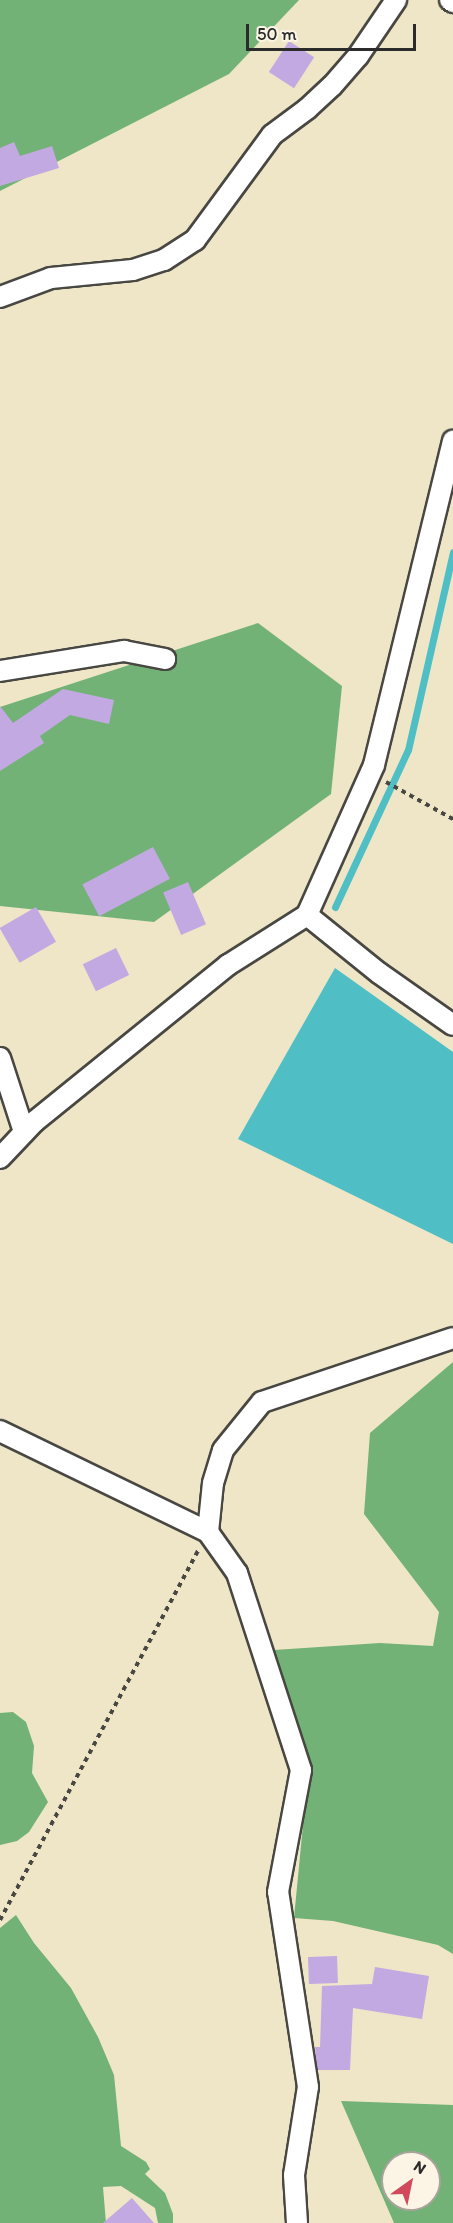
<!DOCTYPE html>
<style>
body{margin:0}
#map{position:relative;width:453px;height:2223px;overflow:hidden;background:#eee6c7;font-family:Itim,sans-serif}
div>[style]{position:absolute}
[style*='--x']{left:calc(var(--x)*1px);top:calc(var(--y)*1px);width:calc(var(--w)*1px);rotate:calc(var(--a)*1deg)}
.forest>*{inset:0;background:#72b276}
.water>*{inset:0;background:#4fbec5}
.stream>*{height:7px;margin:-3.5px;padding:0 3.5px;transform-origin:3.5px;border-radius:3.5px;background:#4fbec5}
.building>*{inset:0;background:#c3a9e1;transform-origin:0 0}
.path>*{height:4px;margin-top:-2px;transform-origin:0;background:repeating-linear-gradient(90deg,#484742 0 4.5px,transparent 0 9px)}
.roads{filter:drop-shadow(2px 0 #484742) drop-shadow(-2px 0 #484742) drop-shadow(0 2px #484742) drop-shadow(0 -2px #484742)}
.street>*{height:20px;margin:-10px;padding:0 10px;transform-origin:10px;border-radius:10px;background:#fff}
span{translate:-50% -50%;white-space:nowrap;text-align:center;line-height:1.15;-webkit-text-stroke:4.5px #fcf5e5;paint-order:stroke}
.north{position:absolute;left:381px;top:2151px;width:60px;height:60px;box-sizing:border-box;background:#fcf5e5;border:2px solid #a8a49b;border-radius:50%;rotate:33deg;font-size:16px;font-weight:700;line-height:24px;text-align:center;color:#2b2b2b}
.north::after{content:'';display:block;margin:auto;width:21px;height:27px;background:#d1495b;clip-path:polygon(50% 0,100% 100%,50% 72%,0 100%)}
.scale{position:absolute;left:246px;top:24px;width:170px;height:27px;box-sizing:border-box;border:3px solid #2b2b2b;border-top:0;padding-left:8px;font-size:18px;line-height:21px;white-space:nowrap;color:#2b2b2b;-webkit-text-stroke:4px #fcf5e5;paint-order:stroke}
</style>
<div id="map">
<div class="forest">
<div style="clip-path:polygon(0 0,299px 0,229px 74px,0 191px)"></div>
<div style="clip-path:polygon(258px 623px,342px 686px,331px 794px,154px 922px,0 906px,0 707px)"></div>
<div style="clip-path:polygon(453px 1362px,453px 1954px,438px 1945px,333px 1921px,294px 1918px,308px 1773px,274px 1650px,380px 1643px,433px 1646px,439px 1612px,364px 1514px,370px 1433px)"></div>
<div style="clip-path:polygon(13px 1712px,26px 1722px,34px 1746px,32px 1773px,48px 1802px,29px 1832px,17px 1841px,0 1845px,0 1713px)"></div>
<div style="clip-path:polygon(16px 1915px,34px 1943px,71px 1988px,98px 2037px,114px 2075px,121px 2146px,146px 2162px,150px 2169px,145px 2174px,165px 2193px,173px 2214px,173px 2223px,158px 2223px,155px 2208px,121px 2186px,103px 2187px,106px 2223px,0 2223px,0 1928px)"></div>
<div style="clip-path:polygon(evenodd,341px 2101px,453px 2105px,453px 2223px,394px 2223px,341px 2101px,393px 2163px,429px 2163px,429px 2199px,393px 2199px,393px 2163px)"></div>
</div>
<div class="water">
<div style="clip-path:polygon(335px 968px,453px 1052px,453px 1244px,238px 1139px)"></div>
</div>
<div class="stream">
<div style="--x:335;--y:907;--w:173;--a:-65.1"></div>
<div style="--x:408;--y:750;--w:203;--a:-77.2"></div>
</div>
<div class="building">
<div style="left:289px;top:41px;width:30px;height:37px;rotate:33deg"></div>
<div style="clip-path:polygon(14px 142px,20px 156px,52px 146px,59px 168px,0 186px,0 148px)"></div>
<div style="clip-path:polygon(63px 689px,114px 700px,109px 724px,70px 715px,40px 736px,44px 743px,0 771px,0 706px,13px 723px)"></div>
<div style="left:153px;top:847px;width:36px;height:80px;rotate:62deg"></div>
<div style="left:188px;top:882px;width:46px;height:27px;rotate:67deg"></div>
<div style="left:36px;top:907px;width:40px;height:42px;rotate:60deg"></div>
<div style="left:116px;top:948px;width:30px;height:37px;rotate:64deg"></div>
<div style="left:337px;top:1956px;width:27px;height:29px;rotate:88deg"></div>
<div style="clip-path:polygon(375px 1967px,429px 1976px,422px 2019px,353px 2008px,350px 2070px,317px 2070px,315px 2047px,320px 2047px,322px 1986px,372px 1984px)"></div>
<div style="clip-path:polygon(132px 2198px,154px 2223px,103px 2223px)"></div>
</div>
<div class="path">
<div style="--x:386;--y:782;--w:77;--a:28.9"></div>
<div style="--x:0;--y:1920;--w:419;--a:-61.8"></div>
</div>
<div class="roads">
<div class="street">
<div style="--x:450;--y:0;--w:4;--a:34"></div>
<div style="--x:0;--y:297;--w:54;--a:-20.4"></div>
<div style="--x:51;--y:278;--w:82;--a:-5.6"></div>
<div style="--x:133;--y:270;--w:33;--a:-18"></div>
<div style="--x:164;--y:260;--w:37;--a:-33"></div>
<div style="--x:195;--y:240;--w:130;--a:-53.7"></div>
<div style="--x:272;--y:135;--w:44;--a:-36.6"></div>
<div style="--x:307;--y:109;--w:34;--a:-43"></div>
<div style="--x:332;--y:86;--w:40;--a:-49"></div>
<div style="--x:358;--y:56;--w:68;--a:-55.8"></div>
<div style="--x:0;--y:671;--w:126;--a:-9.2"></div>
<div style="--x:124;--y:651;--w:42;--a:11"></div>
<div style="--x:307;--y:915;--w:92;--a:38.9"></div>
<div style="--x:379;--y:973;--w:90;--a:35.1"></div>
<div style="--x:0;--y:1058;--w:78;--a:72"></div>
<div style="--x:0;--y:1158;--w:50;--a:-46.6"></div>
<div style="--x:34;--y:1122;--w:250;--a:-39"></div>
<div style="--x:228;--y:965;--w:93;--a:-32.3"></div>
<div style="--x:307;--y:915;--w:164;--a:-65.9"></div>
<div style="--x:374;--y:765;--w:334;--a:-76.3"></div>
<div style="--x:0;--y:1431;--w:231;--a:25.9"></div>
<div style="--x:297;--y:2223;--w:48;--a:-93.6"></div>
<div style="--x:294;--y:2175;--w:89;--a:-81"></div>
<div style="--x:308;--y:2087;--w:197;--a:-98.7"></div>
<div style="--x:278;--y:1892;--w:124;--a:-79.3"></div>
<div style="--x:301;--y:1770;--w:207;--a:-108"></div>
<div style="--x:237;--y:1573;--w:50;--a:-125.3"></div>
<div style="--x:208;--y:1532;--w:49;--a:-84.2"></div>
<div style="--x:213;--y:1483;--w:34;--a:-73"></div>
<div style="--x:223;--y:1450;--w:62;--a:-50.9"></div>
<div style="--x:262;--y:1402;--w:201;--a:-18.5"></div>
</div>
</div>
<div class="north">N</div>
<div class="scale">50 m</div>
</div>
